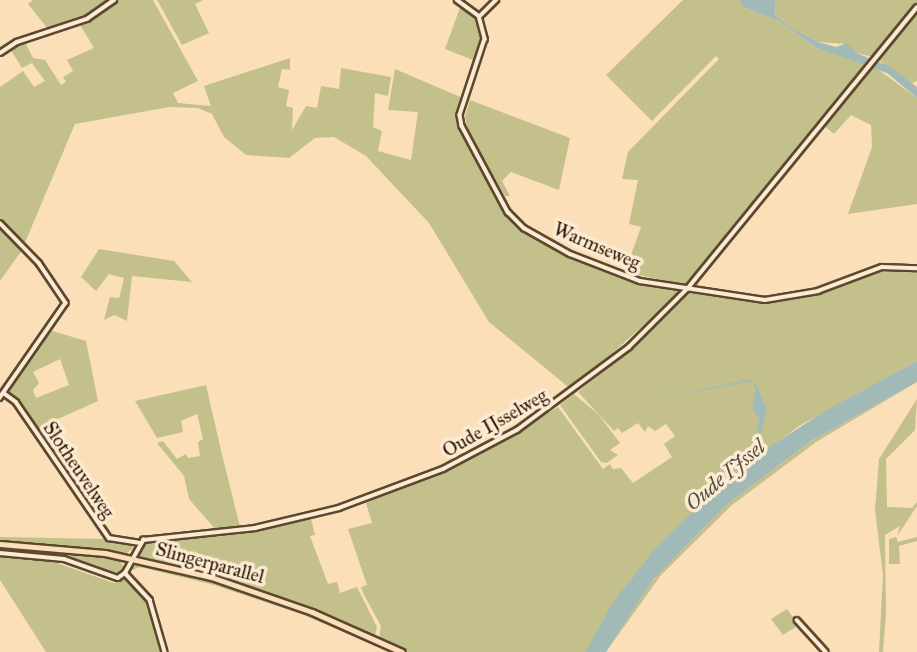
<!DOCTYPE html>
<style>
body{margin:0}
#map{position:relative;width:917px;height:652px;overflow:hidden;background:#fadfb9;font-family:"IM FELL Great Primer",serif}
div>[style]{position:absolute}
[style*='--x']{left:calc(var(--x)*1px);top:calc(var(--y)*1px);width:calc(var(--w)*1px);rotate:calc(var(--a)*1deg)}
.green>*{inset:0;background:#c4c08b}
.water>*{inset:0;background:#a1bab8}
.roads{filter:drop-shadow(2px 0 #5b482f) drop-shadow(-2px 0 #5b482f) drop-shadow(0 2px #5b482f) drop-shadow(0 -2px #5b482f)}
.minor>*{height:3.5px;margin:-1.75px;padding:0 1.75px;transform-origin:1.75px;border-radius:1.75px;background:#fcead2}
.primary>*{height:5px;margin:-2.5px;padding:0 2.5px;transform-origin:2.5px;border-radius:2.5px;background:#fadfb9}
span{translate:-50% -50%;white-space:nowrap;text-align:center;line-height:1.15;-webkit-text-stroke:7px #fcead2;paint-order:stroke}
.street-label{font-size:19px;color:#261501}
.water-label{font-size:21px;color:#514f41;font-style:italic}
</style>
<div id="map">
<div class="green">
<div style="clip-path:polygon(33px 0,111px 0,92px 15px,48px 29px,28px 4px)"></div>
<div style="clip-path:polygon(116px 0,153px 0,198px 81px,173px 93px,178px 103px,211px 106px,204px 86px,290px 58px,290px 70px,282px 69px,278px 87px,289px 90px,286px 106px,293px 108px,292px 130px,306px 106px,317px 108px,321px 86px,339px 89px,341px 68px,391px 77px,388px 96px,375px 93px,373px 127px,382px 131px,378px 151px,411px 160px,418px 112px,388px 110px,395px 69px,465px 99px,459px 118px,463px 134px,519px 227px,571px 257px,627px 279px,681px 291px,572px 390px,489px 322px,429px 223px,366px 156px,334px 137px,315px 138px,289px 158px,246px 155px,224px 137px,212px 114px,198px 108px,169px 107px,75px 124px,24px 245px,0 221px,0 87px,23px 71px,34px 87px,45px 81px,32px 63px,22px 68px,9px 47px,24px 40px,33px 58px,45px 60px,61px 85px,66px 82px,63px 77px,73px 71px,67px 60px,94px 48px,79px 23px)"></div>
<div style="clip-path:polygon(157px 0,203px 0,195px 4px,209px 33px,182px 45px)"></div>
<div style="clip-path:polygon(683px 0,739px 0,743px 7px,779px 21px,817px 48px,868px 64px,685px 285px,625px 272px,641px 227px,629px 224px,638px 180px,622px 179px,628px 152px,719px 59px,716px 56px,652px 121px,606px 75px)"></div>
<div style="clip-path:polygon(776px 0,917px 0,917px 4px,874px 57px,856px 53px,847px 44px,818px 42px,792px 28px,775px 15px)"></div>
<div style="clip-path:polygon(461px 5px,478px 19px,484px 39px,478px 62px,445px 49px)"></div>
<div style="clip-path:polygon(917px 10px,917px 81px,912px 83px,917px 87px,877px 59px)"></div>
<div style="clip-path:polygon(872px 65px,917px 98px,917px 204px,848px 214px,872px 147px,871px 125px,851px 115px,834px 134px,823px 125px)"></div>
<div style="clip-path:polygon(470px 100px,570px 138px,559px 190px,511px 172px,502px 181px,510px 196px,505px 196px,468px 132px,465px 117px)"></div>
<div style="clip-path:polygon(0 226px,38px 265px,65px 302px,63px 309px,23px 358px,6px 390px,24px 355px,64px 304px,22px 250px,0 281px)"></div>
<div style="clip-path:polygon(99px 249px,174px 261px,192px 282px,132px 276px,127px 321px,114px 315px,104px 320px,110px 297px,119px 298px,124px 278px,109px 274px,96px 291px,81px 277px)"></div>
<div style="clip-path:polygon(876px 271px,917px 271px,917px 361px,799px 426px,718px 487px,632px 578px,585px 652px,408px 652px,379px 638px,381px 626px,364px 595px,361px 587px,367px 585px,348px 529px,372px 523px,366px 503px,480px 454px,558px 407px,603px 469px,610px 464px,613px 469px,621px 468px,633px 483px,672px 457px,664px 444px,675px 436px,666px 424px,655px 431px,648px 426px,645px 432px,638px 423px,622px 433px,618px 428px,614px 431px,578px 392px,624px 355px,689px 293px,774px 302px,820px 292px)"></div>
<div style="clip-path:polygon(evenodd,49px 330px,86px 341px,98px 401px,36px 429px,8px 393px,49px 330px,60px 359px,69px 385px,36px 398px,33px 390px,39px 383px,33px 372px,60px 359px)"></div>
<div style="clip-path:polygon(917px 382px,816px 442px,732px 505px,661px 575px,606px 652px,652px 581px,725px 506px,811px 441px)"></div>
<div style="clip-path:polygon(206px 385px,220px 446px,240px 527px,216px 530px,189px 499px,184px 476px,157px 443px,163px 441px,177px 459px,186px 454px,188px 458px,200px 456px,198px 442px,203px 439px,197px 414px,181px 421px,183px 432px,157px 438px,135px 401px)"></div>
<div style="clip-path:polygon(574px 394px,599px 415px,620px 443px,610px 450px,618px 455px,607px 463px,601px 462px,560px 405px)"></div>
<div style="clip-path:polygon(917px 399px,915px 430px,886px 459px,887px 507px,912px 508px,917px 502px,917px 506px,897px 536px,900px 526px,885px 535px,886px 614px,883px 652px,879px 652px,883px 575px,875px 510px,879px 459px)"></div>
<div style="clip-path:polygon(311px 519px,315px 535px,310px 536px,328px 584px,337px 582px,340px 593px,357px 587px,377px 627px,375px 636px,265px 592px,141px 557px,139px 552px,144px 542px,224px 536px)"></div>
<div style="clip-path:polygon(0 537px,106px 539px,130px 543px,133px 548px,127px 553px,0 541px)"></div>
<div style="clip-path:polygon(896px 537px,898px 542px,917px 537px,917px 541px,899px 546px,900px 564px,889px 564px,889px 539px)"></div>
<div style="clip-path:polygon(0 546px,101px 557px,119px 560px,124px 567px,113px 576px,72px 558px)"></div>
<div style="clip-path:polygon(0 556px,51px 561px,114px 583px,127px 578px,135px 583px,152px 607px,163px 652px,46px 652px,0 580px)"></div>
<div style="clip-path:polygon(138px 563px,264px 596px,372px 641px,371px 644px,304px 615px,214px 585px,140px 567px,129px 571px)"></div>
<div style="clip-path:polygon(787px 609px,792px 616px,824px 652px,799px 625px,783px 635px,771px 619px)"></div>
</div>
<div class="water">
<div style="clip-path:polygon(739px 0,776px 0,775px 15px,792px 28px,818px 42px,836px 47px,847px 43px,856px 53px,889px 66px,917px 87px,917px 98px,887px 73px,817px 48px,779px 21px,743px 7px)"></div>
<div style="clip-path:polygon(917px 361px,917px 382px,811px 441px,725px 506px,652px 581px,606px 652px,585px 652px,614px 601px,654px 550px,718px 487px,762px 452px,757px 438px,759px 419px,752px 408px,756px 388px,752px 381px,658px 399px,751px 379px,757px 386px,767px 410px,759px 439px,763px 451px,825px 411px)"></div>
</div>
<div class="roads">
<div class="minor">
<div style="--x:457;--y:0;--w:27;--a:36"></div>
<div style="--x:479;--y:16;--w:24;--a:75"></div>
<div style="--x:485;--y:39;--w:80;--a:108.2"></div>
<div style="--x:460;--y:115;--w:11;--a:80"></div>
<div style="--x:462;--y:126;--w:98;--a:61.9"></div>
<div style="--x:508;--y:212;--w:23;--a:45"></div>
<div style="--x:524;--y:228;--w:53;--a:29.5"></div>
<div style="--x:570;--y:254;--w:75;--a:21.1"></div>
<div style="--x:640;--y:281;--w:126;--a:8.6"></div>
<div style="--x:765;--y:300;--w:54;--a:-9.6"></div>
<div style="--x:818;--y:291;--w:68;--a:-20.6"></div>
<div style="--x:882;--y:267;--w:35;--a:2"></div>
<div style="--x:480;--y:16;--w:23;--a:-45"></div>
<div style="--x:0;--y:53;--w:20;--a:-33"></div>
<div style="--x:17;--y:42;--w:74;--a:-18.2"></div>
<div style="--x:87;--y:19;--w:33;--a:-35"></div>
<div style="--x:0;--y:223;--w:56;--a:45.7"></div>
<div style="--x:39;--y:263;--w:48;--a:56"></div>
<div style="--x:66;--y:303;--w:116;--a:124.8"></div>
<div style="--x:5;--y:394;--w:14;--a:36"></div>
<div style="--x:16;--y:402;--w:165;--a:55.6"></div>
<div style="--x:109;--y:538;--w:30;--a:9"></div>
<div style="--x:0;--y:553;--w:64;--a:5.4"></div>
<div style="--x:64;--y:559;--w:57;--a:19.4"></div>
<div style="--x:118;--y:578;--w:9;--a:-36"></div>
<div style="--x:125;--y:573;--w:38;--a:-61"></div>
<div style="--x:143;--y:540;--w:113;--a:-6.1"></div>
<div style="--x:255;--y:528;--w:86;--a:-13.4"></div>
<div style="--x:339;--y:508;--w:111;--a:-20.6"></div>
<div style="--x:443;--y:469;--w:84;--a:-27.8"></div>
<div style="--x:517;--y:430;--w:139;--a:-36.5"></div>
<div style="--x:629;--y:347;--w:83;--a:-45"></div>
<div style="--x:688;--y:288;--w:362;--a:-50.8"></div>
<div style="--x:125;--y:573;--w:37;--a:47"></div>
<div style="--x:150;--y:600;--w:54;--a:73.9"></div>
<div style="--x:797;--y:620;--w:43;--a:47.8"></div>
</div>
<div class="primary">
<div style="--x:0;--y:544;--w:105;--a:4.9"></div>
<div style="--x:105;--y:553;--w:109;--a:12.8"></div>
<div style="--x:211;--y:577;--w:107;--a:19.1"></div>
<div style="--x:312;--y:612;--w:98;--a:24"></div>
</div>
</div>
<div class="street-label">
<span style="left:597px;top:246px;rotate:23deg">Warmseweg</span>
<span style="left:495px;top:423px;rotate:-30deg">Oude IJsselweg</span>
<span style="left:79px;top:470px;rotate:56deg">Slotheuvelweg</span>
<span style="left:210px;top:563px;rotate:15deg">Slingerparallel</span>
</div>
<div class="water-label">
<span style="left:725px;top:475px;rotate:-40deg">Oude IJssel</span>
</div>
</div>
